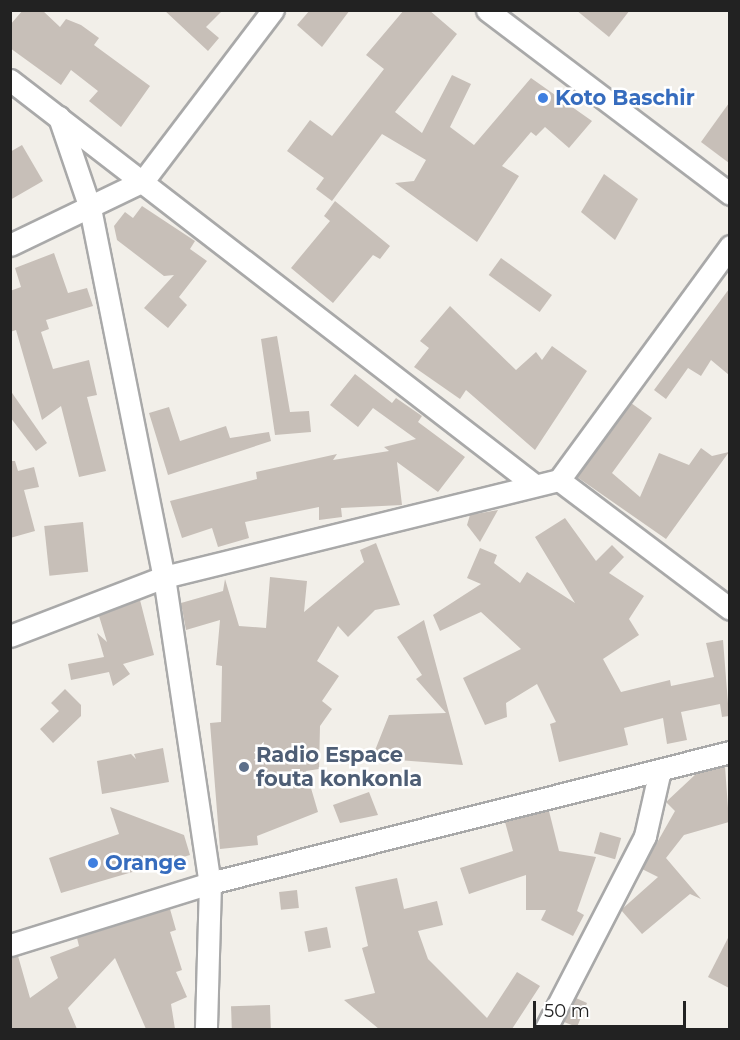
<!DOCTYPE html>
<style>
body{margin:0}
#map{position:relative;width:740px;height:1040px;overflow:hidden;background:#f2efe9;font-family:Montserrat,sans-serif}
div>[style]{position:absolute}
[style*='--x']{left:calc(var(--x)*1px);top:calc(var(--y)*1px);width:calc(var(--w)*1px);rotate:calc(var(--a)*1deg)}
.building>*{inset:0;background:#c7bfb8;transform-origin:0 0}
.roads{filter:drop-shadow(2px 0 #a9a9a9) drop-shadow(-2px 0 #a9a9a9) drop-shadow(0 2px #a9a9a9) drop-shadow(0 -2px #a9a9a9)}
.minor>*{height:21px;margin:-10.5px;padding:0 10.5px;transform-origin:10.5px;border-radius:10.5px;background:#fff}
.dots>*{width:16px;height:16px;translate:-50% -50%;box-sizing:border-box;border:3px solid #fff;border-radius:50%}
span{translate:-50% -50%;white-space:nowrap;text-align:center;line-height:1.15;-webkit-text-stroke:5px #fff;paint-order:stroke}
.shop-label{font-size:21px;color:#366cbe;font-weight:700}
.left{translate:0 -50%;text-align:left}
.service-label{font-size:21px;color:#4e5e75;font-weight:700}
.frame{position:absolute;inset:0;border:12px solid #222;pointer-events:none}
.scale{position:absolute;left:533px;top:1001px;width:153px;height:27px;box-sizing:border-box;border:3px solid #222;border-top:0;padding-left:8px;font-size:18px;line-height:21px;white-space:nowrap;color:#222;-webkit-text-stroke:4px #fff;paint-order:stroke}
</style>
<div id="map">
<div class="building">
<div style="clip-path:polygon(23px 10px,42px 10px,60px 27px,66px 19px,81px 25px,99px 38px,94px 45px,150px 86px,121px 127px,89px 101px,98px 91px,71px 70px,61px 85px,10px 48px,10px 25px)"></div>
<div style="clip-path:polygon(164px 10px,223px 10px,206px 27px,219px 38px,208px 51px)"></div>
<div style="clip-path:polygon(310px 10px,350px 10px,322px 47px,297px 25px)"></div>
<div style="clip-path:polygon(404px 10px,429px 10px,457px 34px,395px 112px,422px 133px,452px 75px,471px 84px,450px 127px,474px 145px,531px 78px,592px 121px,569px 148px,545px 127px,536px 136px,531px 132px,502px 166px,519px 176px,477px 242px,395px 183px,414px 181px,426px 160px,382px 134px,332px 201px,316px 189px,324px 178px,287px 151px,310px 120px,332px 136px,384px 69px,366px 55px)"></div>
<div style="clip-path:polygon(576px 10px,630px 10px,609px 37px)"></div>
<div style="clip-path:polygon(729px 103px,729px 163px,701px 142px)"></div>
<div style="clip-path:polygon(22px 145px,43px 181px,10px 200px,10px 152px)"></div>
<div style="clip-path:polygon(604px 174px,638px 199px,615px 240px,581px 212px)"></div>
<div style="clip-path:polygon(335px 201px,390px 246px,380px 259px,373px 255px,333px 303px,291px 268px,330px 221px,324px 216px)"></div>
<div style="clip-path:polygon(142px 206px,195px 241px,190px 249px,207px 261px,179px 297px,187px 305px,168px 328px,144px 308px,174px 275px,164px 276px,117px 240px,114px 226px,125px 212px,133px 218px)"></div>
<div style="clip-path:polygon(54px 253px,68px 293px,87px 288px,93px 306px,46px 320px,49px 329px,41px 332px,53px 369px,89px 360px,97px 395px,87px 397px,106px 471px,79px 477px,61px 406px,42px 420px,16px 330px,10px 332px,10px 291px,21px 287px,15px 268px)"></div>
<div style="left:501px;top:258px;width:63px;height:21px;rotate:36deg"></div>
<div style="clip-path:polygon(729px 289px,729px 375px,711px 360px,701px 376px,688px 368px,666px 399px,654px 390px)"></div>
<div style="clip-path:polygon(450px 306px,516px 370px,536px 352px,542px 360px,552px 346px,587px 371px,535px 450px,466px 390px,460px 399px,414px 367px,429px 348px,420px 341px)"></div>
<div style="clip-path:polygon(277px 336px,290px 412px,309px 411px,311px 432px,275px 435px,261px 339px)"></div>
<div style="clip-path:polygon(355px 374px,392px 403px,396px 398px,422px 416px,418px 422px,465px 457px,438px 492px,397px 462px,402px 505px,341px 508px,342px 517px,319px 520px,319px 507px,245px 522px,249px 538px,218px 547px,212px 528px,182px 538px,170px 501px,257px 479px,256px 472px,337px 454px,333px 460px,389px 451px,384px 447px,416px 439px,373px 408px,358px 427px,330px 405px)"></div>
<div style="clip-path:polygon(10px 390px,47px 443px,36px 451px,10px 417px)"></div>
<div style="clip-path:polygon(631px 403px,652px 418px,612px 473px,640px 497px,659px 453px,689px 465px,701px 448px,712px 456px,729px 452px,666px 539px,577px 477px)"></div>
<div style="clip-path:polygon(169px 407px,180px 441px,226px 426px,230px 438px,269px 432px,271px 441px,168px 475px,149px 413px)"></div>
<div style="clip-path:polygon(10px 461px,15px 461px,18px 471px,34px 467px,39px 487px,24px 490px,35px 531px,10px 538px)"></div>
<div style="clip-path:polygon(498px 510px,480px 542px,467px 525px,470px 515px)"></div>
<div style="clip-path:polygon(565px 518px,596px 561px,612px 545px,624px 557px,609px 573px,644px 596px,629px 619px,639px 635px,603px 659px,621px 692px,670px 680px,671px 686px,714px 677px,706px 643px,723px 640px,729px 716px,722px 717px,720px 704px,681px 712px,687px 740px,667px 744px,663px 718px,624px 728px,628px 745px,559px 762px,550px 724px,556px 722px,537px 684px,506px 703px,507px 717px,485px 725px,463px 678px,521px 649px,481px 612px,440px 631px,433px 615px,481px 584px,467px 578px,480px 548px,497px 555px,494px 563px,520px 583px,527px 572px,575px 603px,535px 537px)"></div>
<div style="left:83px;top:522px;width:50px;height:39px;rotate:84deg"></div>
<div style="clip-path:polygon(376px 543px,400px 605px,375px 610px,348px 637px,338px 626px,317px 661px,339px 676px,322px 701px,332px 709px,320px 726px,319px 769px,306px 771px,318px 812px,257px 836px,258px 845px,220px 849px,210px 723px,221px 722px,222px 666px,216px 665px,220px 620px,186px 630px,181px 603px,223px 591px,225px 579px,239px 626px,266px 628px,270px 577px,307px 581px,304px 612px,364px 562px,360px 550px)"></div>
<div style="clip-path:polygon(140px 600px,154px 655px,123px 664px,130px 674px,113px 686px,109px 672px,71px 680px,68px 664px,104px 657px,97px 633px,107px 642px,99px 616px)"></div>
<div style="clip-path:polygon(424px 620px,449px 713px,463px 765px,372px 758px,389px 715px,446px 713px,416px 679px,422px 675px,397px 637px)"></div>
<div style="clip-path:polygon(65px 689px,81px 705px,81px 716px,53px 743px,40px 729px,59px 711px,51px 703px)"></div>
<div style="clip-path:polygon(163px 748px,169px 782px,102px 794px,97px 761px,131px 754px,136px 759px,134px 754px)"></div>
<div style="clip-path:polygon(725px 766px,729px 822px,684px 835px,666px 858px,701px 899px,690px 894px,642px 934px,621px 910px,658px 877px,642px 869px,675px 811px,666px 802px,697px 773px)"></div>
<div style="clip-path:polygon(369px 792px,378px 815px,340px 823px,333px 805px)"></div>
<div style="clip-path:polygon(110px 807px,184px 835px,190px 855px,61px 893px,49px 858px,119px 834px)"></div>
<div style="clip-path:polygon(549px 811px,559px 851px,596px 857px,577px 911px,584px 915px,573px 936px,541px 920px,546px 910px,526px 910px,526px 875px,469px 894px,460px 868px,513px 851px,505px 822px)"></div>
<div style="left:600px;top:832px;width:22px;height:22px;rotate:16deg"></div>
<div style="clip-path:polygon(397px 878px,404px 909px,437px 901px,443px 925px,418px 931px,428px 959px,487px 1018px,517px 972px,540px 986px,512px 1029px,379px 1029px,344px 1000px,375px 993px,362px 948px,368px 946px,355px 887px)"></div>
<div style="left:297px;top:890px;width:18px;height:18px;rotate:84deg"></div>
<div style="clip-path:polygon(170px 909px,176px 930px,170px 932px,182px 970px,176px 972px,187px 997px,171px 1004px,175px 1029px,146px 1029px,115px 958px,68px 1008px,77px 1029px,10px 1029px,10px 957px,18px 956px,30px 998px,58px 978px,50px 957px,79px 946px,77px 938px)"></div>
<div style="left:327px;top:927px;width:21px;height:23px;rotate:79deg"></div>
<div style="clip-path:polygon(729px 936px,729px 988px,708px 977px)"></div>
<div style="clip-path:polygon(576px 998px,587px 1003px,577px 1027px,564px 1022px)"></div>
<div style="left:270px;top:1005px;width:24px;height:39px;rotate:88deg"></div>
</div>
<div class="roads">
<div class="minor">
<div style="--x:487;--y:10;--w:305;--a:37.1"></div>
<div style="--x:10;--y:80;--w:659;--a:37.67"></div>
<div style="--x:59;--y:117;--w:96;--a:71.2"></div>
<div style="--x:90;--y:208;--w:376;--a:78.7"></div>
<div style="--x:164;--y:577;--w:309;--a:81.5"></div>
<div style="--x:210;--y:883;--w:147;--a:91.6"></div>
<div style="--x:10;--y:245;--w:148;--a:-25.7"></div>
<div style="--x:143;--y:181;--w:215;--a:-52.8"></div>
<div style="--x:559;--y:480;--w:290;--a:-53.8"></div>
<div style="--x:10;--y:636;--w:165;--a:-21"></div>
<div style="--x:164;--y:577;--w:407;--a:-13.8"></div>
<div style="--x:559;--y:480;--w:214;--a:37"></div>
<div style="--x:10;--y:945;--w:209;--a:-17.2"></div>
<div style="--x:210;--y:883;--w:536;--a:-14.14"></div>
<div style="--x:545;--y:1030;--w:218;--a:-62.7"></div>
<div style="--x:645;--y:836;--w:68;--a:-77.2"></div>
</div>
</div>
<div class="dots">
<div style="left:543px;top:98px;background:#3f7fe0"></div>
<div style="left:244px;top:767px;background:#5c6f8a"></div>
<div style="left:93px;top:863px;background:#3f7fe0"></div>
</div>
<div class="shop-label">
<span class="left" style="left:555px;top:98px">Koto Baschir</span>
<span class="left" style="left:105px;top:863px">Orange</span>
</div>
<div class="service-label">
<span class="left" style="left:256px;top:767px">Radio Espace<br>fouta konkonla</span>
</div>
<div class="frame"></div>
<div class="scale">50 m</div>
</div>
